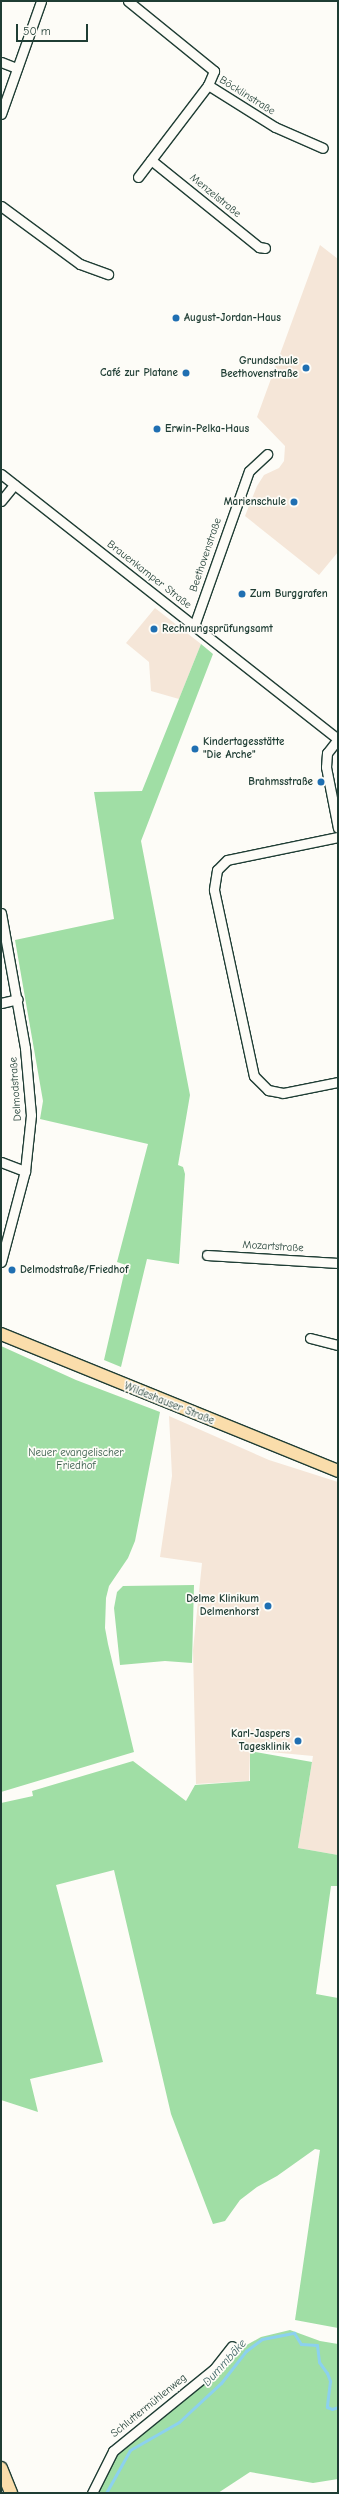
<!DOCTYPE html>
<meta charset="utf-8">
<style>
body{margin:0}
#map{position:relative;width:339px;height:2494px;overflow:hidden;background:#fdfcf7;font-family:"Comic Neue",sans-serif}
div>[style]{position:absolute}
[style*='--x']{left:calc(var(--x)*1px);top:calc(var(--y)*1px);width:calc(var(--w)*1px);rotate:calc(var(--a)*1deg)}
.built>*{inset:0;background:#f5e6d8}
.green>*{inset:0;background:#a0dea5}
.stream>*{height:3px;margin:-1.5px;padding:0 1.5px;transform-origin:1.5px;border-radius:1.5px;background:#8cd1ee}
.roads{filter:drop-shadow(1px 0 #1f3d34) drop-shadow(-1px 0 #1f3d34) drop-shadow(0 1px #1f3d34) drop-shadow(0 -1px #1f3d34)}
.minor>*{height:9px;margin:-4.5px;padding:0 4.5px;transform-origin:4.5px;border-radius:4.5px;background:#fdfcf7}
.major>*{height:12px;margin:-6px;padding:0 6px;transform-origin:6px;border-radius:6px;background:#faddab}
.dots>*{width:11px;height:11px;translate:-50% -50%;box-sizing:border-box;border:2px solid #fdfcf7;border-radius:50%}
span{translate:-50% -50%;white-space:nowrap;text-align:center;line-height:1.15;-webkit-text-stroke:3.5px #fdfcf7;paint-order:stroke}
.street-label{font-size:11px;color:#1f3d34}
.poi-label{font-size:11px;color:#1f3d34;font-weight:700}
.left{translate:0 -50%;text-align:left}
.right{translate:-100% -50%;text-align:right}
.park-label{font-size:11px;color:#395d4b}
.water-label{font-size:12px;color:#3a6262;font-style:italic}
.frame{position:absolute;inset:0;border:2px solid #1f3d34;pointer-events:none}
.scale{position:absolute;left:16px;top:24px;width:72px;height:18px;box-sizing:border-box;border:2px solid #1f3d34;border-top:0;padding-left:5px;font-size:12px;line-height:14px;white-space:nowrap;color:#1f3d34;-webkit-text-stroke:3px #fdfcf7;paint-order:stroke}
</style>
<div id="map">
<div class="built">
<div style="clip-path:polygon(320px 245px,338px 259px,338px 552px,319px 575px,245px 516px,257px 486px,264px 475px,279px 468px,284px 461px,285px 446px,257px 417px)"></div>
<div style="clip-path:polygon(155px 608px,201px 644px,179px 699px,151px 691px,149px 662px,126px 643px)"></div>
<div style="clip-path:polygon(169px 1416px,269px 1460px,338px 1482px,338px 1855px,298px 1848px,313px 1756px,250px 1750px,249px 1781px,196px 1784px,193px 1650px,202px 1563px,160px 1557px,172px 1476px)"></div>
</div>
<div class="green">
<div style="clip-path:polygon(201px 644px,213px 654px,141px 841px,190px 1095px,178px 1165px,183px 1167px,185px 1174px,179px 1264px,147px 1259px,121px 1367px,104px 1360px,126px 1265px,117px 1262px,148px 1144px,40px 1119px,43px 1101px,15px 940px,114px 919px,94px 792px,142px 791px)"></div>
<div style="clip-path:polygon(1px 1346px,76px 1380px,160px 1412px,135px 1541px,128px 1558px,109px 1586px,106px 1598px,105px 1628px,108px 1644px,134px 1752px,1px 1792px)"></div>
<div style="clip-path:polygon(194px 1585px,192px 1663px,165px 1661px,120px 1665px,114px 1608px,117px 1592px,123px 1586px)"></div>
<div style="clip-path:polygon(250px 1751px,312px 1762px,298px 1848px,338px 1855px,338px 1886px,331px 1886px,316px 1994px,338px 1998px,338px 2328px,295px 2320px,320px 2150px,315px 2149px,277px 2176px,257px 2187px,240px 2200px,225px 2221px,213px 2224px,171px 2114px,114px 1870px,56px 1885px,103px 2062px,30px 2079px,38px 2112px,1px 2100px,1px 1803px,33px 1796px,32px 1791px,133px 1761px,186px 1801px,195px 1785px,250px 1781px)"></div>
<div style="clip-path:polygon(290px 2330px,320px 2341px,338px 2344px,338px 2479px,313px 2483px,250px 2472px,218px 2493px,97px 2493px,122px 2447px,226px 2367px,234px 2352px,261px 2337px)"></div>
</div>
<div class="stream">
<div style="--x:106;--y:2493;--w:49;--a:-60.8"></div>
<div style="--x:130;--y:2450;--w:56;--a:-29.7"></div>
<div style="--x:179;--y:2422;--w:57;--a:-42.9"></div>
<div style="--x:221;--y:2383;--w:41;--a:-52"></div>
<div style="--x:246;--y:2351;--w:20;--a:-37"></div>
<div style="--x:262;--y:2339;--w:33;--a:-11"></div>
<div style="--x:294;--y:2333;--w:13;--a:58"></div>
<div style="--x:301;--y:2344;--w:16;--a:4"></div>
<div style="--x:317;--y:2345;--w:17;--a:83"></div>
<div style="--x:319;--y:2362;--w:14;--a:54"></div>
<div style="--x:327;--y:2373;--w:9;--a:69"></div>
<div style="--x:330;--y:2381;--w:26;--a:97"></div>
<div style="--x:327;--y:2407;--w:5;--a:22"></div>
<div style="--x:332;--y:2409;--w:6;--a:-18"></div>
</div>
<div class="roads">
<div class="minor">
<div style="--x:128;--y:1;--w:111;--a:39.1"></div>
<div style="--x:214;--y:71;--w:15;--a:113"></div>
<div style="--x:208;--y:85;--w:79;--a:32.1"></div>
<div style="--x:275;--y:127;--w:52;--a:23.6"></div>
<div style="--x:1;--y:62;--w:17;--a:21"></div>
<div style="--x:1;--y:114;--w:120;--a:-70.5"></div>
<div style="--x:151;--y:160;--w:139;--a:38.9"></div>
<div style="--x:259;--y:247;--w:6;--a:9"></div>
<div style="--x:138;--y:177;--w:116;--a:-52.7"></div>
<div style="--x:1;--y:206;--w:98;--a:36.3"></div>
<div style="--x:80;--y:264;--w:30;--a:20"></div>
<div style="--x:1;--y:474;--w:429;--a:38.2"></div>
<div style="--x:1;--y:501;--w:21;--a:-51"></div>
<div style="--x:194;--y:626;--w:164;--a:-70.5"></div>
<div style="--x:249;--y:471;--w:25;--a:-43"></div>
<div style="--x:338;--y:739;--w:18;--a:128"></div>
<div style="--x:327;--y:753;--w:14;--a:94"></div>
<div style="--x:326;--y:767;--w:62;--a:78.9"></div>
<div style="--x:338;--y:837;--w:113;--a:168.3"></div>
<div style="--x:227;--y:860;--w:14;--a:135"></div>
<div style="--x:217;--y:870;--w:20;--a:99"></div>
<div style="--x:214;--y:890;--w:190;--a:77.9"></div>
<div style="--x:254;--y:1076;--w:20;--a:45"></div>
<div style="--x:268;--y:1090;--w:15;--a:11"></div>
<div style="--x:283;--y:1093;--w:56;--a:-11.3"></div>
<div style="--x:1;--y:913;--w:137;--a:79.9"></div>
<div style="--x:25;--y:1048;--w:67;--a:84.9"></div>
<div style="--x:31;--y:1115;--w:56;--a:96.1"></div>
<div style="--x:25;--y:1171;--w:94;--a:104.8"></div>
<div style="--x:1;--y:1003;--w:17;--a:-13"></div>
<div style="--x:1;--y:1162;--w:26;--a:21"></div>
<div style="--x:207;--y:1255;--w:131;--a:3.5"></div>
<div style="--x:310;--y:1338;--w:29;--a:14"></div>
<div style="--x:92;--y:2493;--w:47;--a:-63.4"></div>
<div style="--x:113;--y:2451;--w:130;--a:-39.1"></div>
<div style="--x:214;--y:2369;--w:29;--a:-52"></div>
</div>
<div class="major">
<div style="--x:1;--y:1334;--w:364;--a:22.1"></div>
<div style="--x:1;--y:2468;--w:27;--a:68"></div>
</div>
</div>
<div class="dots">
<div style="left:176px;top:318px;background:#1f6fb2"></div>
<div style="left:306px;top:368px;background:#1f6fb2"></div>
<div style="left:186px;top:373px;background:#1f6fb2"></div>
<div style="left:157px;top:429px;background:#1f6fb2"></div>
<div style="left:294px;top:502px;background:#1f6fb2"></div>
<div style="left:242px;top:594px;background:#1f6fb2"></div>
<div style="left:154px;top:629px;background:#1f6fb2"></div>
<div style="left:195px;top:749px;background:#1f6fb2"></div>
<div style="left:321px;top:782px;background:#1f6fb2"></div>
<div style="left:12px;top:1270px;background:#1f6fb2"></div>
<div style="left:268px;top:1606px;background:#1f6fb2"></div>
<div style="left:298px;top:1741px;background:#1f6fb2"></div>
</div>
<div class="street-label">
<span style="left:247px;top:96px;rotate:32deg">Böcklinstraße</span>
<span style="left:215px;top:196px;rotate:39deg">Menzelstraße</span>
<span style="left:206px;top:555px;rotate:-71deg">Beethovenstraße</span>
<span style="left:149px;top:575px;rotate:38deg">Brauenkamper Straße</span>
<span style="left:16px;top:1089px;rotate:-94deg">Delmodstraße</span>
<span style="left:273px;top:1247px;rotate:3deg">Mozartstraße</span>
<span style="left:169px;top:1404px;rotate:22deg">Wildeshauser Straße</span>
<span style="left:149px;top:2406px;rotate:-39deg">Schluttermühlenweg</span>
</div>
<div class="poi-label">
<span class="left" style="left:184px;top:318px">August-Jordan-Haus</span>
<span class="right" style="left:298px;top:368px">Grundschule<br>Beethovenstraße</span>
<span class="right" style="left:178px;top:373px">Café zur Platane</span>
<span class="left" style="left:165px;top:429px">Erwin-Pelka-Haus</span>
<span class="right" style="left:286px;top:502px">Marienschule</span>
<span class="left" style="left:250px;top:594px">Zum Burggrafen</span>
<span class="left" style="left:162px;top:629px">Rechnungsprüfungsamt</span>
<span class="left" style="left:203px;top:749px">Kindertagesstätte<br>"Die Arche"</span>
<span class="right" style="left:313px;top:782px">Brahmsstraße</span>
<span class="left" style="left:20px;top:1270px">Delmodstraße/Friedhof</span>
<span class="right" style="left:259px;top:1606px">Delme Klinikum<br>Delmenhorst</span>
<span class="right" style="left:290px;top:1741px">Karl-Jaspers<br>Tagesklinik</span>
</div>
<div class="park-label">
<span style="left:76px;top:1460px">Neuer evangelischer<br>Friedhof</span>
</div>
<div class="water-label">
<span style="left:225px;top:2363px;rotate:-48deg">Dummbäke</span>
</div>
<div class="frame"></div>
<div class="scale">50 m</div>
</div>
